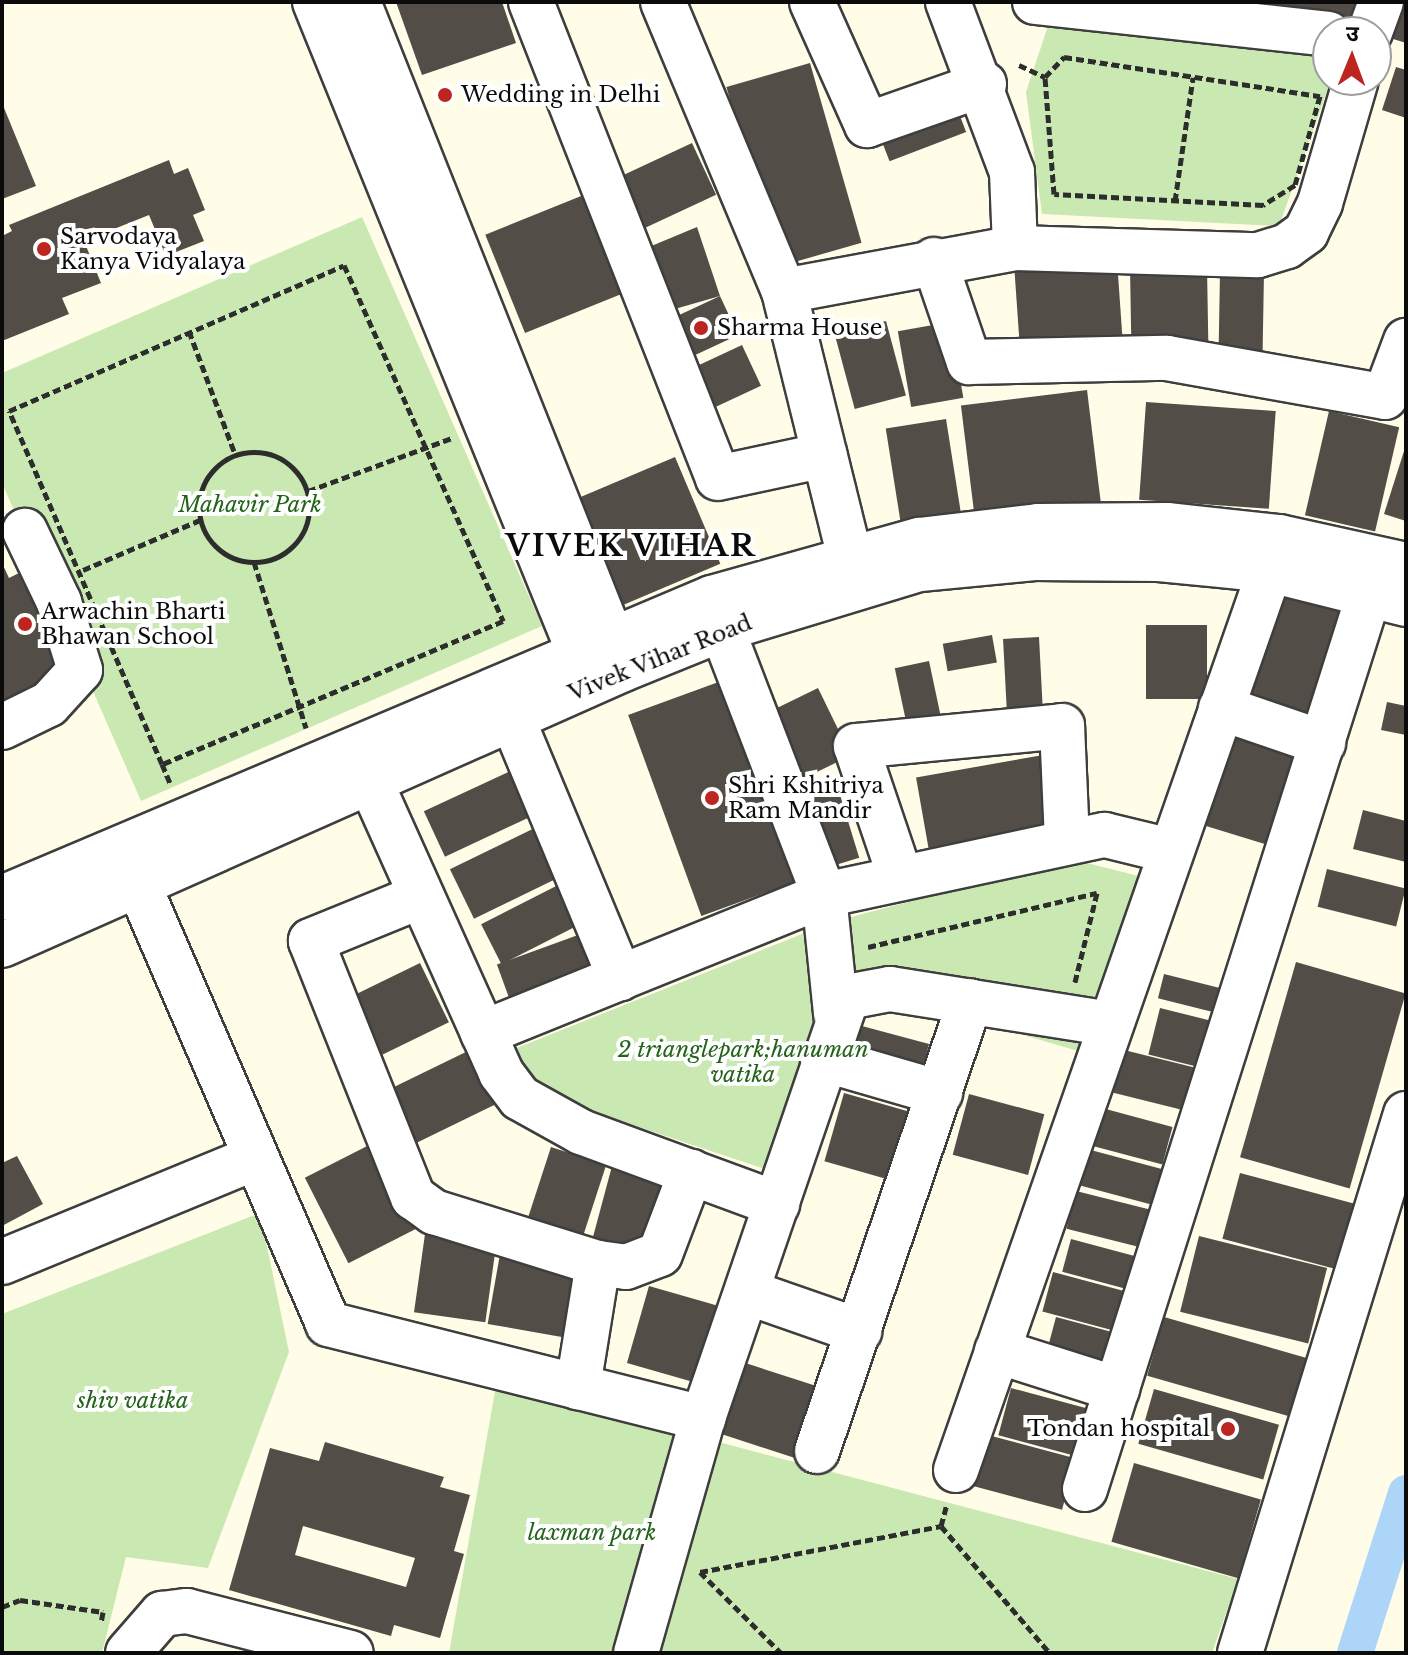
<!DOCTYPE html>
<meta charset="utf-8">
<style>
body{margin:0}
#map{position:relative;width:1408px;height:1655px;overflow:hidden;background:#fffce8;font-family:"Libre Baskerville","Noto Sans Devanagari",serif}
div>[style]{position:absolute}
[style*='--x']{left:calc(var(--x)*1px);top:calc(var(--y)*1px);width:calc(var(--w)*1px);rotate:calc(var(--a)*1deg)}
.green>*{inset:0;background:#cae9b2}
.canal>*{height:36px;margin:-18px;padding:0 18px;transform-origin:18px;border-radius:18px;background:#acd5f8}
.building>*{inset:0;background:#534d47;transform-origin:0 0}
.path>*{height:5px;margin-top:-2.5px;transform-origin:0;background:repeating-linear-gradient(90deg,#2d2d2d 0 8px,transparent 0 12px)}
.path>.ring{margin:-2.5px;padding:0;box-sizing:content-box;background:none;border:5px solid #2d2d2d;border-radius:50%}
.roads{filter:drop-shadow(2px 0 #3e3e3e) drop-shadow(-2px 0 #3e3e3e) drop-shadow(0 2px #3e3e3e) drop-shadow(0 -2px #3e3e3e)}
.minor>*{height:44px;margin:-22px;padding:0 22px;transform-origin:22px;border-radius:22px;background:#fff}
.dots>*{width:22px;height:22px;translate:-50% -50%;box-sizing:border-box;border:4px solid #fff;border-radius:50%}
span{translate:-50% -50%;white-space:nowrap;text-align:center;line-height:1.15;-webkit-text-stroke:8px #fff;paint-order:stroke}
.poi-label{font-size:22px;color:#0b0b0b}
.left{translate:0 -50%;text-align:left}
.right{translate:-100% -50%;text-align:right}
.park-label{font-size:22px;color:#24631a;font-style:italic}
.street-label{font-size:22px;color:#0b0b0b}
.district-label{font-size:30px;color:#0b0b0b;font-weight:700;letter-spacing:2px}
.frame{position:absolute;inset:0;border:4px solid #0b0b0b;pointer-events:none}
.north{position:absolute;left:1312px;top:16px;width:80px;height:80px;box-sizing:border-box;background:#fff;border:2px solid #9d9d9d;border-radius:50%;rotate:1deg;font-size:22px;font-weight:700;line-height:32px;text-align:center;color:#0b0b0b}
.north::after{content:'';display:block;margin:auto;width:28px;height:36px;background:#bd2520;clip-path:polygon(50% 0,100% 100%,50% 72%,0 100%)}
</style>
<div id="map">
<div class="green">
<div style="clip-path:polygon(1048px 26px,1328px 56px,1331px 80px,1279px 226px,1042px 214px,1026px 92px)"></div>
<div style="clip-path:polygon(362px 217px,542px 626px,141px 801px,2px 483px,2px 373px)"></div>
<div style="clip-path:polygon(1071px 859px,1159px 881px,1078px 1051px,877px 992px,798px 1180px,522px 1088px,504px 1053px,832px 922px)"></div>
<div style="clip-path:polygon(260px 1213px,289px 1352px,208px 1568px,126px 1557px,102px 1653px,2px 1653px,2px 1314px)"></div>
<div style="clip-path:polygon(497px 1380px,536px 1394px,1238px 1579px,1212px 1653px,449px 1653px)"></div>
</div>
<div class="canal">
<div style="--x:1355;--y:1653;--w:168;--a:-72.3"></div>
</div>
<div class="building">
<div style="clip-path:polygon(396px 2px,502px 2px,516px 43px,422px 75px)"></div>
<div style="clip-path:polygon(1274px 2px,1371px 2px,1368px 29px,1273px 20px)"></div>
<div style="clip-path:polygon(1401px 2px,1406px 2px,1406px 43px,1390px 38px)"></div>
<div style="left:810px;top:63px;width:187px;height:87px;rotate:74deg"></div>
<div style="clip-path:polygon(1396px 67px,1406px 70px,1406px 118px,1382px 110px)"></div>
<div style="clip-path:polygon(2px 103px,36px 186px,2px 199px)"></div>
<div style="left:955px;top:103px;width:31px;height:82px;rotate:69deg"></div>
<div style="left:692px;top:143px;width:57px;height:94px;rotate:65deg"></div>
<div style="clip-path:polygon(169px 160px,174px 174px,188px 168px,205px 210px,193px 215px,204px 241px,166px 256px,149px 215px,84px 241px,101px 283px,62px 298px,69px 314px,2px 341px,2px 236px,12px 231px,9px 225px)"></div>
<div style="left:591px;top:192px;width:106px;height:114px;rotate:68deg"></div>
<div style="clip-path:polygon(697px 227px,720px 296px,654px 315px,637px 252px)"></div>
<div style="left:1117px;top:260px;width:89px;height:103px;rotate:86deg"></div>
<div style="left:1207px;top:267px;width:83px;height:77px;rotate:89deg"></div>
<div style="left:1220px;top:272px;width:44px;height:88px;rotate:1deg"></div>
<div style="left:720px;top:296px;width:43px;height:61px;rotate:65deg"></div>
<div style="left:886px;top:321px;width:77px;height:53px;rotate:75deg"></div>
<div style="left:950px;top:322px;width:77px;height:53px;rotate:80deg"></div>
<div style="left:742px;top:345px;width:45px;height:65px;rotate:65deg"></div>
<div style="left:1087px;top:390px;width:115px;height:127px;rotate:83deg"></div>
<div style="left:1146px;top:402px;width:130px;height:98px;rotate:4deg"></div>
<div style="left:1329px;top:411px;width:72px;height:107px;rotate:13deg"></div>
<div style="left:946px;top:419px;width:104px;height:61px;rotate:81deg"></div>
<div style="clip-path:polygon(1405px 448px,1406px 448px,1406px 521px,1384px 514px)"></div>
<div style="left:675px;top:457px;width:116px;height:105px;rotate:67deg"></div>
<div style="clip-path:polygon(2px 563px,9px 578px,23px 571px,69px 670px,2px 700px)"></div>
<div style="left:1270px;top:587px;width:88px;height:117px;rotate:17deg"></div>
<div style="left:1146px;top:625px;width:61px;height:74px"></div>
<div style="left:992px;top:635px;width:28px;height:50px;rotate:80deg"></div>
<div style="left:1039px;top:637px;width:77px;height:36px;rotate:87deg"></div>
<div style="left:929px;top:661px;width:70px;height:35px;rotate:78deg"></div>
<div style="left:724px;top:680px;width:214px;height:102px;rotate:70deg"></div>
<div style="left:818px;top:688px;width:75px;height:61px;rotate:64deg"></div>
<div style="clip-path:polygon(1387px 702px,1406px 706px,1406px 735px,1381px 730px)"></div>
<div style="left:1220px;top:731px;width:90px;height:95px;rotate:17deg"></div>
<div style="left:1049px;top:754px;width:82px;height:135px;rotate:80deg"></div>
<div style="left:519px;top:767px;width:50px;height:105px;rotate:65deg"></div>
<div style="left:837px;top:785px;width:76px;height:29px;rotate:73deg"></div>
<div style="clip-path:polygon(1363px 810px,1406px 821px,1406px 862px,1353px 849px)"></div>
<div style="left:547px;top:822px;width:55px;height:108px;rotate:64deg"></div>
<div style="left:1327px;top:869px;width:81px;height:39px;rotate:14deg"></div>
<div style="left:572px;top:878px;width:45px;height:102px;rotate:63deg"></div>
<div style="left:589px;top:931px;width:54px;height:98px;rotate:70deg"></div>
<div style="left:1296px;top:962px;width:114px;height:203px;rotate:16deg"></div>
<div style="left:420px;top:963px;width:66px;height:93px;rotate:64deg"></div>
<div style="left:1164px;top:974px;width:74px;height:25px;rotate:14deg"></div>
<div style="left:1160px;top:1008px;width:66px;height:48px;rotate:14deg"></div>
<div style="left:847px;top:1022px;width:85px;height:33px;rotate:15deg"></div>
<div style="left:474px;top:1048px;width:60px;height:93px;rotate:64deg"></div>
<div style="left:1120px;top:1049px;width:85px;height:44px;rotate:14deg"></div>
<div style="left:844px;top:1093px;width:71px;height:71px;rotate:16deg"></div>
<div style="left:969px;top:1094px;width:78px;height:63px;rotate:15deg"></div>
<div style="left:1102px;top:1108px;width:73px;height:39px;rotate:15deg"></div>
<div style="left:377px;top:1141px;width:96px;height:81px;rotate:63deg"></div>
<div style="left:551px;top:1147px;width:58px;height:86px;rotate:18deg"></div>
<div style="left:1087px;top:1149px;width:88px;height:37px;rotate:15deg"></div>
<div style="clip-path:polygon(17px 1156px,43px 1204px,2px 1226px,2px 1163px)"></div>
<div style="left:612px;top:1166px;width:55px;height:83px;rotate:15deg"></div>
<div style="left:1240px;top:1173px;width:135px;height:68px;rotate:15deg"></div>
<div style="left:1076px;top:1191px;width:77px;height:39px;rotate:14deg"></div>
<div style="left:425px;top:1234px;width:72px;height:79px;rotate:8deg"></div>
<div style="left:1199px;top:1236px;width:132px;height:78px;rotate:14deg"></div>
<div style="left:1071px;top:1239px;width:85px;height:34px;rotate:15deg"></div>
<div style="left:500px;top:1254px;width:91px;height:71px;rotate:10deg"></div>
<div style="left:1053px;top:1272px;width:87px;height:41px;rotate:15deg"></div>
<div style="left:649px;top:1286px;width:88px;height:80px;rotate:16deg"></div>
<div style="left:1056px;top:1317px;width:59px;height:49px;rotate:15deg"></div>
<div style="left:1164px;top:1317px;width:161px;height:61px;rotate:16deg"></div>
<div style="left:730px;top:1358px;width:103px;height:75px;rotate:18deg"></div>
<div style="left:1011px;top:1388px;width:81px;height:49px;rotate:15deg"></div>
<div style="left:1154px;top:1389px;width:130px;height:57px;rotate:16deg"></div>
<div style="left:984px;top:1434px;width:95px;height:53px;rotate:15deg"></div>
<div style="clip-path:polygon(evenodd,325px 1442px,444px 1477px,440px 1487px,470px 1495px,454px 1551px,464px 1554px,440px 1638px,394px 1625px,391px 1636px,229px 1590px,270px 1448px,319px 1461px,325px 1442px,303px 1526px,415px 1558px,406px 1587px,295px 1555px,303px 1526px)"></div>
<div style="left:1134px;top:1463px;width:132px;height:82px;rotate:16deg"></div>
</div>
<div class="path">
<div style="--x:1064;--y:57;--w:259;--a:8.7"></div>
<div style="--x:1320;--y:96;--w:92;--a:105.7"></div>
<div style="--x:1295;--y:185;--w:38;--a:148"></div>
<div style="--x:1263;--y:205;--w:209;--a:-177"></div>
<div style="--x:1054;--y:194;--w:117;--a:-94.4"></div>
<div style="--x:1045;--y:77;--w:28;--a:-46"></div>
<div style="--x:1019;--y:65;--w:29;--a:25"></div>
<div style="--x:1175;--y:201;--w:125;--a:-81.7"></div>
<div style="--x:344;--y:265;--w:390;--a:65.9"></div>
<div style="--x:503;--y:621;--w:370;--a:157.2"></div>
<div style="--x:162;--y:764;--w:385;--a:-113.4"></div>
<div style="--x:9;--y:411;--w:365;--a:-23.5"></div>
<div style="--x:189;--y:331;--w:131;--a:69.5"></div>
<div class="ring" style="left:199px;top:452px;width:105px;height:105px"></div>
<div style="--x:308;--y:491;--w:153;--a:-20.2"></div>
<div style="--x:254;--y:562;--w:174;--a:72.6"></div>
<div style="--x:83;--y:570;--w:127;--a:-23.1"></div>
<div style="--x:162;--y:764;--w:23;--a:67"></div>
<div style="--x:868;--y:947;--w:235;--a:-13.3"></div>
<div style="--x:1097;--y:893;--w:92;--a:103.9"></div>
<div style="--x:941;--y:1526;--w:167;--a:49.4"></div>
<div style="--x:941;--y:1526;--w:23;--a:-75"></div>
<div style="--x:700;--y:1572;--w:245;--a:-10.8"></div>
<div style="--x:700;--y:1572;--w:115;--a:45"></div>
<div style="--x:2;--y:1607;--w:19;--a:-21"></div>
<div style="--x:20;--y:1600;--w:84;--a:8.2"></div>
<div style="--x:103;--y:1612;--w:11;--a:100"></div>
</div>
<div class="roads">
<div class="minor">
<div style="--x:315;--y:2;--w:733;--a:67.88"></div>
<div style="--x:358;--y:2;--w:714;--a:68.29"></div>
<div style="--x:531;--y:2;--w:511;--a:68.55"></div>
<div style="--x:718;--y:478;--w:109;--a:-12.1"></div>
<div style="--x:663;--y:2;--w:313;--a:67.3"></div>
<div style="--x:784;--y:291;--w:304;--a:76.1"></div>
<div style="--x:812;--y:2;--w:135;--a:65.9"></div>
<div style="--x:867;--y:125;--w:124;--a:-19.3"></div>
<div style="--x:948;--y:2;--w:182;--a:69.4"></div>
<div style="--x:1012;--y:172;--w:76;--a:87.7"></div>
<div style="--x:1035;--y:2;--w:295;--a:6.2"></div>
<div style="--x:1370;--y:32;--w:32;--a:-70"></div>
<div style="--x:934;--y:260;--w:108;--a:71.1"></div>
<div style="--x:969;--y:362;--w:198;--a:-1.2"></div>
<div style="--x:1167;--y:358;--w:221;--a:10.1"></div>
<div style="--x:1385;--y:397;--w:60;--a:-69.4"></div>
<div style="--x:784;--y:291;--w:235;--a:-10.5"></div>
<div style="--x:1015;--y:248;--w:243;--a:1.7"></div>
<div style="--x:1258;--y:255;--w:30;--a:-17"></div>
<div style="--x:1287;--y:246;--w:24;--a:-36"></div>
<div style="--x:1306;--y:232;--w:32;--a:-64"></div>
<div style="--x:1320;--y:203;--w:128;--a:-73.7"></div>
<div style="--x:722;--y:629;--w:285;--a:69"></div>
<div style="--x:824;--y:895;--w:120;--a:84.2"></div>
<div style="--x:1221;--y:708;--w:108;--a:18.9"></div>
<div style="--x:512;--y:718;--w:282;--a:67.4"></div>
<div style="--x:2;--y:727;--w:52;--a:-26.1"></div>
<div style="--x:49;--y:704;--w:46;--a:-47.6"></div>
<div style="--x:80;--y:670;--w:71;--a:-107.2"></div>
<div style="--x:59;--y:602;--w:79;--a:-115.6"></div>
<div style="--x:370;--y:781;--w:320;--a:65.8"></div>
<div style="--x:501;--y:1073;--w:31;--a:53"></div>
<div style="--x:520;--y:1098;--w:70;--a:29.1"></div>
<div style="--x:581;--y:1132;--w:209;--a:20.2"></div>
<div style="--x:900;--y:876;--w:137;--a:-108.7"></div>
<div style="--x:856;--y:746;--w:207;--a:-5.5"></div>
<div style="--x:1062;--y:726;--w:116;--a:87.5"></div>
<div style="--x:138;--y:884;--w:479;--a:66.6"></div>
<div style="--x:328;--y:1324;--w:387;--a:14.1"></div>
<div style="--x:703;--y:1418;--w:445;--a:-71.1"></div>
<div style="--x:847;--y:997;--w:44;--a:-10.5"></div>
<div style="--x:890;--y:989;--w:223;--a:9"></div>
<div style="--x:421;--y:896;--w:119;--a:157.8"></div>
<div style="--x:311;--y:941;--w:276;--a:68.3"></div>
<div style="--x:413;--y:1197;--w:26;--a:36"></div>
<div style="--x:434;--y:1212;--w:172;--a:17.3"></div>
<div style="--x:598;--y:1263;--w:126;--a:99.2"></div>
<div style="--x:2;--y:898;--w:771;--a:-22.91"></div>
<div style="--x:712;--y:598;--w:215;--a:-15.7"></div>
<div style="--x:919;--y:540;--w:120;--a:-6.7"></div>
<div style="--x:1038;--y:526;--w:129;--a:-0.4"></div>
<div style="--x:1167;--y:525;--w:113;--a:6.1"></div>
<div style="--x:1279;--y:537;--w:130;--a:12.4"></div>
<div style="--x:2;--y:945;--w:680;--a:-23.96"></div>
<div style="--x:623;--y:669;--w:107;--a:-22"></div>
<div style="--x:722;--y:629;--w:207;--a:-16.9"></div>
<div style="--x:920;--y:569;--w:115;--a:-5.5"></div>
<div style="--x:1034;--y:558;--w:125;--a:0.5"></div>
<div style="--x:1159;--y:559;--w:112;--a:5.7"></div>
<div style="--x:1270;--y:570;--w:140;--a:14"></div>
<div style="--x:483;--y:1033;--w:368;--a:-22"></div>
<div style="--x:824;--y:895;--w:287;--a:-12.1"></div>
<div style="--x:1105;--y:835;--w:67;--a:13.8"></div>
<div style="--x:823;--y:1059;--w:122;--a:16.2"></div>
<div style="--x:2;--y:1262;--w:273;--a:-22.4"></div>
<div style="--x:598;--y:1263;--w:28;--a:8"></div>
<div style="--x:626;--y:1267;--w:36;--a:-21"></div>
<div style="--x:660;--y:1254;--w:88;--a:-69.3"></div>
<div style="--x:747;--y:1292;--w:119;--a:19.2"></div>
<div style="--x:997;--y:1351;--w:126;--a:17.6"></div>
<div style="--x:817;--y:1451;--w:475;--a:-71.2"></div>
<div style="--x:956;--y:1470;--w:953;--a:-70.77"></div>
<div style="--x:1085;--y:1489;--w:942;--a:-72.39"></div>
<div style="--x:128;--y:1653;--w:52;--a:-48.9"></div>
<div style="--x:162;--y:1614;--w:25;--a:-7"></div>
<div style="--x:187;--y:1611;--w:169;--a:14.4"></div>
<div style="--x:636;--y:1653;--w:244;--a:-74.1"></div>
<div style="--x:1240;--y:1653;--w:564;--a:-72.88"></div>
</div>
</div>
<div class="dots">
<div style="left:445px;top:95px;background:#bd2520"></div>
<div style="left:44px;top:249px;background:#bd2520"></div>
<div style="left:701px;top:328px;background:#bd2520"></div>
<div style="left:25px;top:624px;background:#bd2520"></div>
<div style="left:712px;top:798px;background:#bd2520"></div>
<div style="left:1228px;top:1429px;background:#bd2520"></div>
</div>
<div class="poi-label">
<span class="left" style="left:461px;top:95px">Wedding in Delhi</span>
<span class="left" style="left:60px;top:249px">Sarvodaya<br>Kanya Vidyalaya</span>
<span class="left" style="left:717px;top:328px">Sharma House</span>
<span class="left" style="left:41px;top:624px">Arwachin Bharti<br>Bhawan School</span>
<span class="left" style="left:728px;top:798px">Shri Kshitriya<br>Ram Mandir</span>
<span class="right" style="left:1210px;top:1429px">Tondan hospital</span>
</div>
<div class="park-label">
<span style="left:250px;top:505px">Mahavir Park</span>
<span style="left:743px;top:1062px">2 trianglepark;hanuman<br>vatika</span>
<span style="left:133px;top:1401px">shiv vatika</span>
<span style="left:592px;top:1533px">laxman park</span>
</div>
<div class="street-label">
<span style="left:660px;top:658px;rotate:-22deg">Vivek Vihar Road</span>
</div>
<div class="district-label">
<span style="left:631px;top:546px">VIVEK VIHAR</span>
</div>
<div class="frame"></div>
<div class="north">उ</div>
</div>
